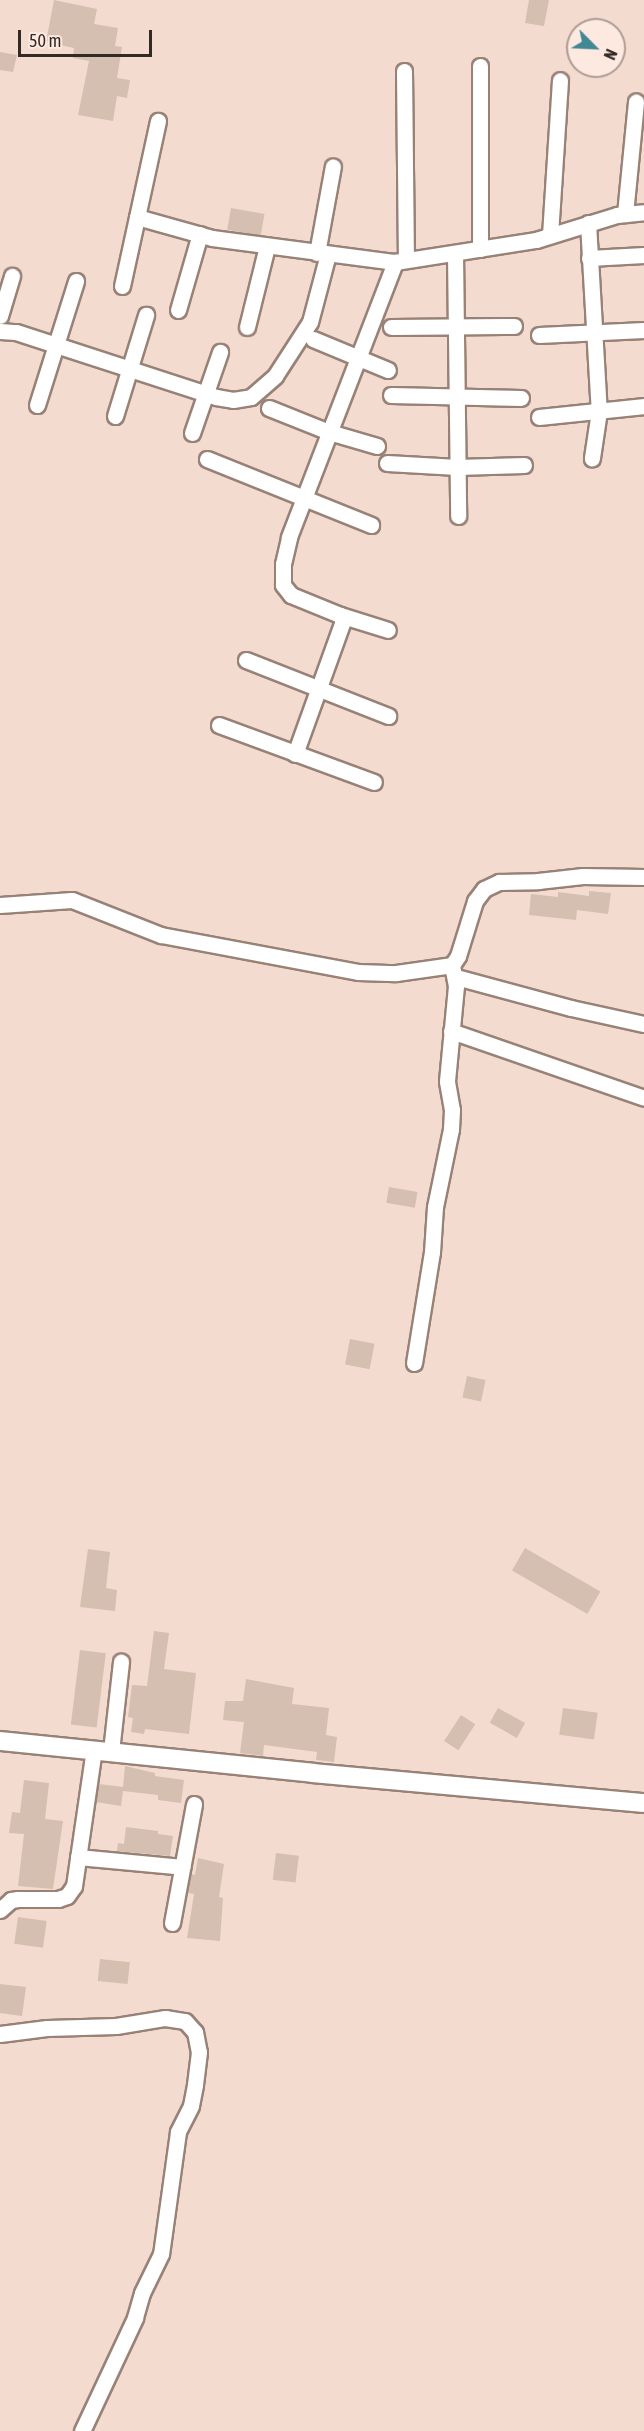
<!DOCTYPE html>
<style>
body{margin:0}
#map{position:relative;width:644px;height:2431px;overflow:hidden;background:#f4dbd0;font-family:"Asap Condensed",sans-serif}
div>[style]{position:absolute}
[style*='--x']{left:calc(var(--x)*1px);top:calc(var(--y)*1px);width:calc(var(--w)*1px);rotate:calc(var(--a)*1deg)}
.building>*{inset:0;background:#d5bfb0;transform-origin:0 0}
.roads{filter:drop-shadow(2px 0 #988277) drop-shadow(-2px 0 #988277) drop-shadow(0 2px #988277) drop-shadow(0 -2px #988277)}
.minor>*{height:15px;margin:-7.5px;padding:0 7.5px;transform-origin:7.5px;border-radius:7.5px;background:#fff}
.tertiary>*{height:18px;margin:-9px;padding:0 9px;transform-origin:9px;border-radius:9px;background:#fff}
span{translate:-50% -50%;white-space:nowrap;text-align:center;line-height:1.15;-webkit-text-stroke:4.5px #fee9e0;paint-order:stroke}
.north{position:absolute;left:566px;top:18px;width:60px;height:60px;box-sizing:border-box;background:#fee9e0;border:2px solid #ad9d96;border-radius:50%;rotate:114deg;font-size:16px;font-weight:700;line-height:24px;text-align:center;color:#332a26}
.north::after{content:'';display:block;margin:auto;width:21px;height:27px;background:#428794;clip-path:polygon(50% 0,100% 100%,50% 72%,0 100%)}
.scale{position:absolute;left:18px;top:30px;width:134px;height:27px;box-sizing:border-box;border:3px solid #332a26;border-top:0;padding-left:8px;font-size:18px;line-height:21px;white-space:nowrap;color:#332a26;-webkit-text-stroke:4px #fee9e0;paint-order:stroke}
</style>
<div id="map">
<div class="building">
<div style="clip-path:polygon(54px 0,97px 9px,94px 24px,118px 28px,115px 46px,122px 47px,117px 78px,130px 80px,127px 98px,117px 96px,113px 121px,78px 115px,89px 61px,73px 58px,74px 48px,46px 42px)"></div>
<div style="clip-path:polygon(529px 0,549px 0,544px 26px,525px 23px)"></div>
<div style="clip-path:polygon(0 52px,17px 55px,13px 72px,0 70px)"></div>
<div style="left:231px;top:208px;width:34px;height:22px;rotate:10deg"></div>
<div style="clip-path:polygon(589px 891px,611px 893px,608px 914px,577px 910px,576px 920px,529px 915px,531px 894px,558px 897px,558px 892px,589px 896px)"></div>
<div style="left:389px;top:1187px;width:29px;height:16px;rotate:10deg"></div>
<div style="left:350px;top:1339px;width:25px;height:26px;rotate:11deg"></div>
<div style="left:467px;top:1376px;width:19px;height:22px;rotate:12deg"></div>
<div style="left:525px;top:1548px;width:87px;height:26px;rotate:30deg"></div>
<div style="clip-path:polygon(88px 1549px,110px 1552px,106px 1588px,117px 1590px,115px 1611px,80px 1607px)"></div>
<div style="clip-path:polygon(154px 1631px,169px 1633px,164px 1669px,196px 1673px,189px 1734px,145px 1729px,144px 1734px,131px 1732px,133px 1718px,128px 1717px,132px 1685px,147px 1686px)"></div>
<div style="left:80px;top:1650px;width:26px;height:75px;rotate:7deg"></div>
<div style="clip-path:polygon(246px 1679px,294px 1688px,292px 1704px,329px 1708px,326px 1735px,337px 1737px,334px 1762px,316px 1760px,317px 1752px,264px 1745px,263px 1756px,240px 1753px,244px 1722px,223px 1720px,225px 1701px,243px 1701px)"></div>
<div style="left:498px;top:1708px;width:31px;height:17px;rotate:29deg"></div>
<div style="left:563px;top:1708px;width:35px;height:27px;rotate:8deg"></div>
<div style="left:461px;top:1715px;width:17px;height:31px;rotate:33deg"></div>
<div style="clip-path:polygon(125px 1766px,155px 1773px,155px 1776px,184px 1780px,181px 1803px,158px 1800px,158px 1795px,123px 1791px,121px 1806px,96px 1802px,99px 1784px,123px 1787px)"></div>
<div style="clip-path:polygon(24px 1780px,49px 1783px,45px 1819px,63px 1821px,53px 1889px,18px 1886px,24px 1834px,9px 1833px,12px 1812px,20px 1813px)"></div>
<div style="clip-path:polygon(126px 1827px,158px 1831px,158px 1834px,173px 1836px,170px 1856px,117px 1851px,118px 1843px,124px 1844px)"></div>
<div style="left:276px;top:1853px;width:23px;height:27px;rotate:7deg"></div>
<div style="clip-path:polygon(198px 1858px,224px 1864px,219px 1897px,223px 1898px,220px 1941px,187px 1938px,194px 1894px,188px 1893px,191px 1874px,195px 1875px)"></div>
<div style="left:18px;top:1917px;width:29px;height:27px;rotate:8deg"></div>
<div style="left:100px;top:1959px;width:30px;height:22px;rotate:6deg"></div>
<div style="clip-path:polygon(0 1984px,26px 1987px,22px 2016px,0 2013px)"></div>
</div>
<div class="roads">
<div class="minor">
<div style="--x:480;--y:66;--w:183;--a:90"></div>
<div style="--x:404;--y:71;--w:189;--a:89.4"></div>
<div style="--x:625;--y:214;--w:113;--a:-84.4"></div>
<div style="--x:137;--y:217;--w:78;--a:15.6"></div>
<div style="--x:212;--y:238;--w:185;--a:7.5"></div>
<div style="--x:395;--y:262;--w:143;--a:-8.9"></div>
<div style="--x:536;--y:240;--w:85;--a:-17.2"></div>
<div style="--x:617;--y:215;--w:27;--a:-6"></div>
<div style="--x:588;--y:223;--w:188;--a:86.7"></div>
<div style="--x:599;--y:411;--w:48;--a:98.5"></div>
<div style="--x:550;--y:235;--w:155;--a:-86.3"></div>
<div style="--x:317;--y:253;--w:88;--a:-79.6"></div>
<div style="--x:455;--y:253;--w:263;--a:89.3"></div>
<div style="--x:589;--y:258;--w:55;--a:-3.1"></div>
<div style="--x:122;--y:286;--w:169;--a:-77.7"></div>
<div style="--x:178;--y:310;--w:79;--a:-73.9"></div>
<div style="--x:0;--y:316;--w:42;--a:-73.3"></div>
<div style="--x:247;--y:327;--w:83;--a:-76.1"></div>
<div style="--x:391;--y:327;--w:123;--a:-0.5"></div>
<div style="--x:0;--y:331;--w:16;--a:4"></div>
<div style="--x:16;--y:332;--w:210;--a:18"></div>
<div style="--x:216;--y:397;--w:17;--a:10"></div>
<div style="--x:233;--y:400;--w:18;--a:-9"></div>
<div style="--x:251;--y:397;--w:32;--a:-41"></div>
<div style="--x:275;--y:376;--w:64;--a:-57.1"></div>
<div style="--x:310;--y:322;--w:70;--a:-75.2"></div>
<div style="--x:539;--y:335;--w:105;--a:-2.7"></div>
<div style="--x:313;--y:339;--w:81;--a:22.5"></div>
<div style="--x:391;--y:395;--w:130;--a:1.3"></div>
<div style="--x:37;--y:405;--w:130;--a:-72.5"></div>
<div style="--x:269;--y:408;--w:65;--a:21.8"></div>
<div style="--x:329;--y:432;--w:50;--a:16.3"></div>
<div style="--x:115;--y:416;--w:106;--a:-72.9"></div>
<div style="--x:539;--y:417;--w:106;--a:-6"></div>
<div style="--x:192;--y:433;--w:86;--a:-70.9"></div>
<div style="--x:207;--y:459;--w:177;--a:21.9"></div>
<div style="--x:387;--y:463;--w:70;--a:3.3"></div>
<div style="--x:457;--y:467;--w:67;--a:-1.7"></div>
<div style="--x:340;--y:615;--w:50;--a:17.4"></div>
<div style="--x:246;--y:660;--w:153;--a:21.5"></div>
<div style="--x:219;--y:725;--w:165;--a:20.2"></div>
<div style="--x:295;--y:754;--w:141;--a:-70.2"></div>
<div style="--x:343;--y:621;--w:7;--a:-117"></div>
<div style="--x:340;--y:615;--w:53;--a:-157.8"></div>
<div style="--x:291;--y:595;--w:13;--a:-129"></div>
<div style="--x:283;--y:585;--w:21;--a:-90"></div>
<div style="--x:283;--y:564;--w:28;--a:-77"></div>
<div style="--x:289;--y:537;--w:295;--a:-68.9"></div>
<div style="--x:0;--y:905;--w:72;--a:-4"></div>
<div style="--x:72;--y:900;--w:96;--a:21.5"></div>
<div style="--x:161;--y:935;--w:200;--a:10.6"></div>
<div style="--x:358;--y:972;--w:38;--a:2"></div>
<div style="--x:396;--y:973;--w:57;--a:-8.1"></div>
<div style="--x:452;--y:965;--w:11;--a:-56"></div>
<div style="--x:458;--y:956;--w:58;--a:-72.8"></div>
<div style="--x:475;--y:901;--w:15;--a:-53"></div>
<div style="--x:484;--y:889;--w:17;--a:-25"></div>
<div style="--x:499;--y:882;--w:39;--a:-1"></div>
<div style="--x:538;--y:881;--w:45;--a:-6.3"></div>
<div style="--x:583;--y:876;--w:61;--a:0.9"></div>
<div style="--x:456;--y:977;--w:119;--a:15.1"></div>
<div style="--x:571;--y:1008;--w:75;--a:12.4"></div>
<div style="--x:451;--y:1031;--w:204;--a:19.1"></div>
<div style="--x:414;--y:1363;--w:112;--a:-80.8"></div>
<div style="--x:432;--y:1252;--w:45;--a:-86.2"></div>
<div style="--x:435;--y:1207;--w:80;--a:-78.4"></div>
<div style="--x:451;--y:1129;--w:19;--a:-87"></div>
<div style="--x:452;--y:1110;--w:29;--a:-100"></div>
<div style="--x:447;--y:1081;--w:95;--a:-84.6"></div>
<div style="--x:456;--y:986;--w:21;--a:-101"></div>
<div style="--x:111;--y:1751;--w:90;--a:-83.6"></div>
<div style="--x:78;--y:1857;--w:105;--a:5.4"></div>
<div style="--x:0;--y:1910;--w:15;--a:-42"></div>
<div style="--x:11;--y:1900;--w:7;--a:-8"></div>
<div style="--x:18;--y:1899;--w:40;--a:0"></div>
<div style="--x:58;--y:1899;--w:9;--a:-18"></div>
<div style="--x:67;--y:1896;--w:12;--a:-55"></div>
<div style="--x:74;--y:1886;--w:138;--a:-81.7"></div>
<div style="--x:172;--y:1923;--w:121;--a:-79.5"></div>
<div style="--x:0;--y:2034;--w:47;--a:-7.3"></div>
<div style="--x:47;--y:2028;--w:69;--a:-1.7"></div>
<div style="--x:116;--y:2026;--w:50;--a:-9.3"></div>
<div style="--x:165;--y:2018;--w:20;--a:9"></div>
<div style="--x:185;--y:2021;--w:15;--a:48"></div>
<div style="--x:195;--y:2032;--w:20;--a:79"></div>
<div style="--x:199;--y:2052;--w:33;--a:97"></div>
<div style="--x:195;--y:2085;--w:21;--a:101"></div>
<div style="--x:191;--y:2106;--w:29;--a:117"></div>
<div style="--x:178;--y:2132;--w:123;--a:97.9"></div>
<div style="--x:161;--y:2254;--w:43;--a:116"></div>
<div style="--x:142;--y:2293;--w:26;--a:106"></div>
<div style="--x:135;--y:2318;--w:125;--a:115.1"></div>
</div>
<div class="tertiary">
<div style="--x:0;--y:1741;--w:315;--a:5.8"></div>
<div style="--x:313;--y:1773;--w:332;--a:5.2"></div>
</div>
</div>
<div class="north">N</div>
<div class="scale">50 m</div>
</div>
